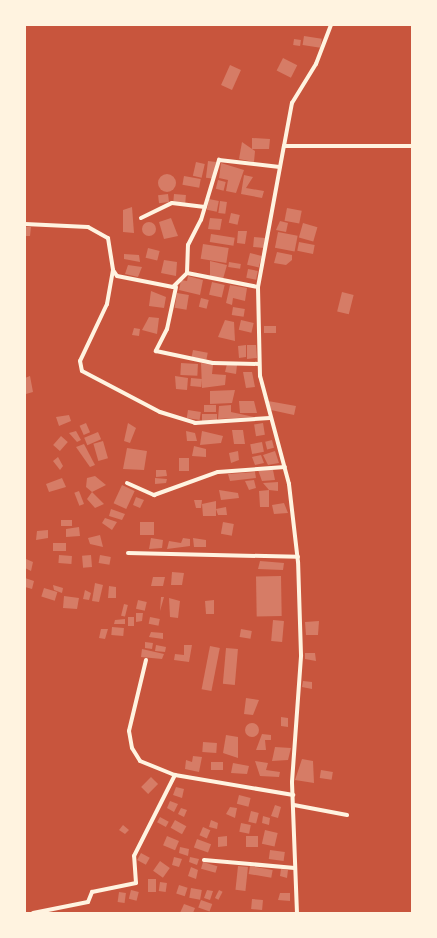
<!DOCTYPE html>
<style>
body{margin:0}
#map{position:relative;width:437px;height:938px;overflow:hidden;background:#c8553d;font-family:"Open Sans",sans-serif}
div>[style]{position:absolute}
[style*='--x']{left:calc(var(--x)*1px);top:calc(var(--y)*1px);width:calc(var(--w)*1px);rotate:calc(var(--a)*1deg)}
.building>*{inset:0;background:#d67c66;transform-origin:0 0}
.round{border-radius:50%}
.minor>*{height:4px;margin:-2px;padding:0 2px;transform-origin:2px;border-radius:2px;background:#fff3e0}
span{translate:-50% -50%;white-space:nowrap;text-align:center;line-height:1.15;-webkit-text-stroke:4px #fff3e0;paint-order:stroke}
.frame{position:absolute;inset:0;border:26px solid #fff3e0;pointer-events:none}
</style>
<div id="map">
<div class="building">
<div style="left:304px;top:36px;width:18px;height:9px;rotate:9deg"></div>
<div style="left:294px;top:39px;width:7px;height:6px;rotate:8deg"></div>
<div style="left:283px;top:58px;width:16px;height:14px;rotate:27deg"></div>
<div style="left:230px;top:65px;width:12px;height:22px;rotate:24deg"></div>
<div style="clip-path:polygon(252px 138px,270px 139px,269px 149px,252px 149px)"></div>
<div style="clip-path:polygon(242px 142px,255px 151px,254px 162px,239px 159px)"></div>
<div style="left:208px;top:161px;width:8px;height:17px;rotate:7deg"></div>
<div style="left:196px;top:162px;width:9px;height:14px;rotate:13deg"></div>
<div style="clip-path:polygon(221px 163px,244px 170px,236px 193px,226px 191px,228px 180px,219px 178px)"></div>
<div class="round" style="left:158px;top:174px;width:18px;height:18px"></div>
<div style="clip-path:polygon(244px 175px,253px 177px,246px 188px,264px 191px,262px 198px,241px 194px)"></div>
<div style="left:184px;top:176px;width:17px;height:9px;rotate:10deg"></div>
<div style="left:218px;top:180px;width:8px;height:9px;rotate:14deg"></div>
<div style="left:168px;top:194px;width:8px;height:10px;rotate:83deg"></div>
<div style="left:174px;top:194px;width:12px;height:8px;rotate:5deg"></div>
<div style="left:209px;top:199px;width:10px;height:11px;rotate:11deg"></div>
<div style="left:220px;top:201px;width:7px;height:12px;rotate:8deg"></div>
<div style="clip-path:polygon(132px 207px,134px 233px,123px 232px,123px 210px)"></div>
<div style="left:287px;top:208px;width:15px;height:13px;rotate:11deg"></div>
<div style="left:231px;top:213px;width:9px;height:10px;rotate:13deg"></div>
<div style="clip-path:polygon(171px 218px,178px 236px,164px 239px,159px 222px)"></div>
<div style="clip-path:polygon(210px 218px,222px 219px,220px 230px,208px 229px)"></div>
<div style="clip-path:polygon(280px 221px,288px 223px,286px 232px,276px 230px)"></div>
<div class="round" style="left:142px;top:222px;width:14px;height:14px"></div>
<div style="left:303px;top:223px;width:15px;height:15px;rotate:16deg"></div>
<div style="clip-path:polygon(25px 227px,31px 227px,30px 236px,25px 236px)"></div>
<div style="clip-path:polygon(238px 231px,247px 231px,245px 244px,237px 243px)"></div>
<div style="left:278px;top:232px;width:20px;height:16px;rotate:11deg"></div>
<div style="left:211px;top:234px;width:24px;height:8px;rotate:9deg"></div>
<div style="left:254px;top:237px;width:11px;height:10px;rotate:5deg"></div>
<div style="left:299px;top:242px;width:16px;height:9px;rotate:11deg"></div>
<div style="left:203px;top:244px;width:26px;height:15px;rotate:9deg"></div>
<div style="left:148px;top:248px;width:12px;height:10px;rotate:14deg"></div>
<div style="clip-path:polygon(277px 252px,292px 255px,292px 260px,286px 265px,274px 263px)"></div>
<div style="left:250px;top:253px;width:12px;height:12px;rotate:14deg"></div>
<div style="clip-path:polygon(124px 254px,139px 255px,140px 262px,124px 259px)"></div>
<div style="clip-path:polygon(164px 260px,177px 262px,176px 276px,161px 273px)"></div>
<div style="clip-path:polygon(210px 261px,227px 265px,223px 279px,210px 276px)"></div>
<div style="left:229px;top:262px;width:12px;height:5px;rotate:9deg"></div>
<div style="clip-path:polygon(128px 265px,142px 267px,138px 277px,125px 274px)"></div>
<div style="left:248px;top:269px;width:10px;height:9px;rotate:11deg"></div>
<div style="clip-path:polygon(188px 276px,203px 280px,200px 295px,179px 290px,181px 280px,187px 281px)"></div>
<div style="left:212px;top:282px;width:13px;height:13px;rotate:13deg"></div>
<div style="clip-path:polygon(230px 285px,247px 288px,245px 301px,233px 298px,232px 305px,226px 303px)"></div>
<div style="clip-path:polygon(151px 291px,166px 297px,164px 308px,149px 306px)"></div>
<div style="left:342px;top:292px;width:12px;height:20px;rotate:14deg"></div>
<div style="left:177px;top:293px;width:12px;height:15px;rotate:9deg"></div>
<div style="left:201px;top:298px;width:8px;height:9px;rotate:14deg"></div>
<div style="left:233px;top:307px;width:12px;height:8px;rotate:9deg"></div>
<div style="clip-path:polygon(149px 317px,159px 318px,157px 334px,142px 330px)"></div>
<div style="clip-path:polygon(225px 320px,234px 322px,235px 341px,218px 337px)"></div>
<div style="left:241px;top:320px;width:13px;height:10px;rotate:13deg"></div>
<div style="left:264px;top:326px;width:12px;height:7px"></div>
<div style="clip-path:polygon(134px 328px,140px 329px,139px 336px,132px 335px)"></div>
<div style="clip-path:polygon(246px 345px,246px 357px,239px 358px,238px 346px)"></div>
<div style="clip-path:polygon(247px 345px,256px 345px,257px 358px,247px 359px)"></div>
<div style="left:193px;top:350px;width:15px;height:7px;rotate:11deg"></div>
<div style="left:181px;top:363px;width:17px;height:12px;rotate:3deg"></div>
<div style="clip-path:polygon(201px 363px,213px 365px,212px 374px,226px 375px,225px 385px,202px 388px)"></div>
<div style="clip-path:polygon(227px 364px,237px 365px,236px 374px,225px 372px)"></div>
<div style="clip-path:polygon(243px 372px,252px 372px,255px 387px,246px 388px)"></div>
<div style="clip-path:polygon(30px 376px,33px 392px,26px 394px,25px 378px)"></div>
<div style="clip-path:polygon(175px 376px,188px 378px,187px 390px,176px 389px)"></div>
<div style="left:191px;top:378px;width:11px;height:8px;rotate:5deg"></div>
<div style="clip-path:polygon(235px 390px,232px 403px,210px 404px,210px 391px)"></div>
<div style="clip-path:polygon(239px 401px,254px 401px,257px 413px,240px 413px)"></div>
<div style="clip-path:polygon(268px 401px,296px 406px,294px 415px,271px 410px)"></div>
<div style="left:204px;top:405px;width:12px;height:7px"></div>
<div style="clip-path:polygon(231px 405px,231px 412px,254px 417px,218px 419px,219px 406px)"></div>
<div style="left:188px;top:410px;width:13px;height:8px;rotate:9deg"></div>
<div style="left:202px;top:414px;width:15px;height:7px"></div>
<div style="clip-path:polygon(69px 415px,71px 421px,59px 426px,56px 417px)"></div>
<div style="left:86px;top:423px;width:10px;height:7px;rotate:66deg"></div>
<div style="clip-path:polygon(128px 423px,136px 428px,130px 443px,124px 441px)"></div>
<div style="left:263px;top:423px;width:12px;height:9px;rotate:81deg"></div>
<div style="clip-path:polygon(232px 430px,243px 430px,245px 444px,234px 444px)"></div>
<div style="clip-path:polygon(76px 431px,81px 440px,77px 442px,69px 433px)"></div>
<div style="clip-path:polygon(186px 431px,195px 433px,197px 441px,187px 441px)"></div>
<div style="clip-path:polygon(202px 431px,223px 436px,221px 443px,200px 445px)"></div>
<div style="left:98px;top:432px;width:8px;height:15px;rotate:67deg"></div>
<div style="left:61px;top:436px;width:9px;height:12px;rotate:41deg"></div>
<div style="left:272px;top:440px;width:8px;height:7px;rotate:76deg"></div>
<div style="left:103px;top:441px;width:18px;height:10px;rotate:74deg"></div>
<div style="left:262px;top:442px;width:10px;height:12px;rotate:79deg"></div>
<div style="clip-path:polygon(84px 444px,95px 465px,90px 467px,76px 447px)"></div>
<div style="clip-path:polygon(194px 446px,206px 449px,206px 457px,192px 456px)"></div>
<div style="clip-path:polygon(127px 448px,147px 451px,144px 470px,123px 469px)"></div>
<div style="clip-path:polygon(238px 451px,239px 460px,231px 463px,229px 453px)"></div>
<div style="clip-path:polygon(275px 451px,279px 463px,268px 465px,263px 455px)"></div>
<div style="clip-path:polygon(261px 455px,264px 463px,255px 465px,252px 457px)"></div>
<div style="clip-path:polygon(58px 457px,63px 466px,60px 470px,53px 461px)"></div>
<div style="left:179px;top:458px;width:10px;height:13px"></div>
<div style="clip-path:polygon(156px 470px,166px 470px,167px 476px,156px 477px)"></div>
<div style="clip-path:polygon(258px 470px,273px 470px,275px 480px,262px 481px)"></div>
<div style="clip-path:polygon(255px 472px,256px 478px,230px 481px,228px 474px)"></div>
<div style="clip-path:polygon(95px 476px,106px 485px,92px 492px,86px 487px,87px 478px)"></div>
<div style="clip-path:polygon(62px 478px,66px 487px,49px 492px,46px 484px)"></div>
<div style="clip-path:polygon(155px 478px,167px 479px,166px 483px,155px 484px)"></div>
<div style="clip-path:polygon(254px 480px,256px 488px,249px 490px,245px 481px)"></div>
<div style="clip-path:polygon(278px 482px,278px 491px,269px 490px,269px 507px,260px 507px,259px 491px,269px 490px,263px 483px)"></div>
<div style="left:122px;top:485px;width:14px;height:20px;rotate:25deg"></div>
<div style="clip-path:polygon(219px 490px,238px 493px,239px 498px,221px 500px)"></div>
<div style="left:79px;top:491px;width:14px;height:5px;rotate:69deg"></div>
<div style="clip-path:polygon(92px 492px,104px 504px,95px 508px,87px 499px)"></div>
<div style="clip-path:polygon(136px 497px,144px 500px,140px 508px,133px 505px)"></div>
<div style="clip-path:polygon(194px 500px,202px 500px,201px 508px,196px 508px)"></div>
<div style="clip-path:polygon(216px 501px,216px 516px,203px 516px,202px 504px)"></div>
<div style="clip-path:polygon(284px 503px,288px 513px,274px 514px,272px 505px)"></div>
<div style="clip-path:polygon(226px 507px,227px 515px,218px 515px,216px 509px)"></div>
<div style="clip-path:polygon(111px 509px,125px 514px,122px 520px,109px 516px)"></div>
<div style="clip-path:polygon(105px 518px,117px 522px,112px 530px,102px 523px)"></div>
<div style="left:72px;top:520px;width:6px;height:11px;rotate:90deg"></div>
<div style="left:140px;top:522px;width:14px;height:13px"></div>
<div style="left:223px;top:522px;width:11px;height:12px;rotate:10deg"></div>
<div style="clip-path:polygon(79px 527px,80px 536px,66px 537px,66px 529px)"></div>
<div style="clip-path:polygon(48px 530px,48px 538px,36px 540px,37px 531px)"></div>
<div style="clip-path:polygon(100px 535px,103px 547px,90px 544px,88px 538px)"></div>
<div style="clip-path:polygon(151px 538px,163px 540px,162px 548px,149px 549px)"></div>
<div style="clip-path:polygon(183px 538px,190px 539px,190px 546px,167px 549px,169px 541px,181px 543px)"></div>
<div style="clip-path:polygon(193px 538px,206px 540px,206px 547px,194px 547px)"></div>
<div style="left:53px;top:543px;width:13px;height:8px"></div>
<div style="left:59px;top:555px;width:13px;height:8px;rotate:4deg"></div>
<div style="left:91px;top:555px;width:12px;height:9px;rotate:85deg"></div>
<div style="left:100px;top:555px;width:11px;height:8px;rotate:10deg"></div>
<div style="clip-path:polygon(26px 559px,33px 562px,31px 571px,25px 568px)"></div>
<div style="clip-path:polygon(260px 561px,284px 563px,283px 570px,258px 569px)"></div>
<div style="clip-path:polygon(172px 572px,184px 573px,182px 585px,171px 585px)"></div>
<div style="left:281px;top:576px;width:40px;height:25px;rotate:89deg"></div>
<div style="clip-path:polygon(153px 577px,165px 577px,163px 586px,151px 586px)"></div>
<div style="clip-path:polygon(25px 578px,34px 581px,32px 589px,25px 587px)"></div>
<div style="clip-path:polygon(95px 583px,103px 585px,99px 602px,92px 601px)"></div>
<div style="clip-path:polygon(53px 585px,63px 588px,62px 593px,54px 590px)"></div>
<div style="clip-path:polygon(109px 586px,116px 587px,116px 598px,108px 598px)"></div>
<div style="left:44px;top:588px;width:14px;height:9px;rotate:17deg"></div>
<div style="clip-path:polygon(85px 590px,91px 593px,89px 600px,83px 599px)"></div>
<div style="clip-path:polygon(64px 596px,79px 598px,77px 609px,63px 608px)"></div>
<div style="clip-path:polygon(161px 597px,164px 597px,160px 611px)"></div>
<div style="clip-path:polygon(169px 598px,180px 601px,178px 618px,170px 617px)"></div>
<div style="left:138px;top:600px;width:9px;height:9px;rotate:13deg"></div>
<div style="clip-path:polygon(214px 600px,214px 614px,206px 614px,205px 601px)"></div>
<div style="left:124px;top:604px;width:4px;height:12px;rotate:14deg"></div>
<div style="clip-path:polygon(136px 613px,143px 613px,142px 621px,136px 622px)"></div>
<div style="left:128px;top:617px;width:6px;height:9px"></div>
<div style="left:150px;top:617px;width:10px;height:7px;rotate:11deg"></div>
<div style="clip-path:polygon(125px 619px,125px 624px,114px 624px,115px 620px)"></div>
<div style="left:273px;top:620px;width:11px;height:21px;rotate:5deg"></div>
<div style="clip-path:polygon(319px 621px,318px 635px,306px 635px,305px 622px)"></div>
<div style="left:112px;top:627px;width:12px;height:8px;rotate:5deg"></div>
<div style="clip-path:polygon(101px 629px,108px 629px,105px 639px,99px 638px)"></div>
<div style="left:241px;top:629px;width:11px;height:8px;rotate:10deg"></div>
<div style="clip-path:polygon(151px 632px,163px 633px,163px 639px,149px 637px)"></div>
<div style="clip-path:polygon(145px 642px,153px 643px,152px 649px,145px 648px)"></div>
<div style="clip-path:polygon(156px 645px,166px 647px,165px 652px,155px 651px)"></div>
<div style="clip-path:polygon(184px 645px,192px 645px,189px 662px,174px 660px,175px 654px,184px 655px)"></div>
<div style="left:210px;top:646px;width:10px;height:44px;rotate:11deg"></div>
<div style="left:226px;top:648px;width:12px;height:36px;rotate:5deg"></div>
<div style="clip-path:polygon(142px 649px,164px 654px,162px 659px,141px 657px)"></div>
<div style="clip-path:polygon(305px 653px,315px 653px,316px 661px,305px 659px)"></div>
<div style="clip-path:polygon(303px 681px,312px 682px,312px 689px,302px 687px)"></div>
<div style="clip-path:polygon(246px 698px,259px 700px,253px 715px,244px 714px)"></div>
<div style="clip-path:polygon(281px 717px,288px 718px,288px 727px,281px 726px)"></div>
<div class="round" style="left:245px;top:723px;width:14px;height:14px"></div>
<div style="clip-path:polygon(262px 734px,271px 735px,271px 740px,265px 740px,266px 750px,256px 750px)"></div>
<div style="clip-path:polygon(226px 735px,238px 737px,238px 758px,223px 753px)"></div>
<div style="left:203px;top:742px;width:14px;height:10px;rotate:4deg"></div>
<div style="clip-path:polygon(275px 747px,291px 748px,288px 760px,272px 761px)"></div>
<div style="clip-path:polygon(193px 756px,202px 757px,199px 772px,185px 769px,186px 760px,192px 762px)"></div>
<div style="clip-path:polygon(302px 759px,313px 761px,314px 783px,295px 780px)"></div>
<div style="clip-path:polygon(255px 761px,268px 763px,266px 770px,280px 772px,279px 777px,260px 776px)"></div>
<div style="left:211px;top:762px;width:12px;height:8px"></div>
<div style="clip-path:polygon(233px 763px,249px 766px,247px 774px,231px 773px)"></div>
<div style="left:321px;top:770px;width:12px;height:8px;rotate:9deg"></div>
<div style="left:151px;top:777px;width:10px;height:14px;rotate:45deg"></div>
<div style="clip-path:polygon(176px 787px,184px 789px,182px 798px,173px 795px)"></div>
<div style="left:239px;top:795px;width:12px;height:9px;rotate:14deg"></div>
<div style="clip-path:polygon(170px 801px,178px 804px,174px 812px,167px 808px)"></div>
<div style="clip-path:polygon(275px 805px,281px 807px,278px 818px,271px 816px)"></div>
<div style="clip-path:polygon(230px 807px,237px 808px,235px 818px,226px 814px)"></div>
<div style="clip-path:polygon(181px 808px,187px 810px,184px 817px,178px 814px)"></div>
<div style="left:251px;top:811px;width:8px;height:11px;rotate:14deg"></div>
<div style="clip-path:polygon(263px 816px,270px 818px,269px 825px,262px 823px)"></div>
<div style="left:160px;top:817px;width:10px;height:6px;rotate:29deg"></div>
<div style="left:175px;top:820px;width:13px;height:9px;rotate:29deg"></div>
<div style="clip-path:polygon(211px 820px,218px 823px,217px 829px,209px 827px)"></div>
<div style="left:241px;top:823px;width:10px;height:9px;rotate:11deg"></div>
<div style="clip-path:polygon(123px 825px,129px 830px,125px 834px,119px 830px)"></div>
<div style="left:203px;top:827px;width:8px;height:9px;rotate:23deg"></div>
<div style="left:265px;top:830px;width:13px;height:14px;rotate:13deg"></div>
<div style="left:167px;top:836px;width:13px;height:10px;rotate:23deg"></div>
<div style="clip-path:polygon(227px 836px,227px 846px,218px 847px,218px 837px)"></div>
<div style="left:258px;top:836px;width:11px;height:12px;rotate:90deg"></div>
<div style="left:197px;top:839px;width:15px;height:9px;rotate:20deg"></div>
<div style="clip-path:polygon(180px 847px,189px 849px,188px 856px,179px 853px)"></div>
<div style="left:270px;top:850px;width:15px;height:9px;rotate:8deg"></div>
<div style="left:141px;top:853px;width:10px;height:8px;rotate:29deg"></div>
<div style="clip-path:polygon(174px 857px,182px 859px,179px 867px,172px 865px)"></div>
<div style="clip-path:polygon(190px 857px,199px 859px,197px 865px,189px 862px)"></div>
<div style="left:160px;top:861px;width:12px;height:12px;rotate:35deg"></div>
<div style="left:203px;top:862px;width:15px;height:7px;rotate:16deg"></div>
<div style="left:238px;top:866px;width:10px;height:24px;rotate:6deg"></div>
<div style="left:250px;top:866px;width:23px;height:8px;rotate:10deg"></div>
<div style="clip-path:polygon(191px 867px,198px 870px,196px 879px,188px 876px)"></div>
<div style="clip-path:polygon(281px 869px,288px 870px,287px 878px,280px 876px)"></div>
<div style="left:148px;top:879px;width:8px;height:13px"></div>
<div style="left:160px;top:882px;width:7px;height:9px;rotate:8deg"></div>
<div style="left:179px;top:885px;width:9px;height:9px;rotate:18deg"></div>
<div style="left:191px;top:888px;width:11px;height:10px;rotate:10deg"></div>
<div style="left:131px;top:890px;width:8px;height:9px;rotate:14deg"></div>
<div style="clip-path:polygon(207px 890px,213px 891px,210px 900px,204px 898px)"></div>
<div style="left:219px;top:890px;width:4px;height:9px;rotate:27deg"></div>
<div style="left:119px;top:892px;width:7px;height:10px;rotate:8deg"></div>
<div style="clip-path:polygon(280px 893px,290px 893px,290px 901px,278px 900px)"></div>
<div style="left:252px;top:899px;width:11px;height:10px;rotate:5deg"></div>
<div style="left:201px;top:900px;width:12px;height:8px;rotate:20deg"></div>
<div style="clip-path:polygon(184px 904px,195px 908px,193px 913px,180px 913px)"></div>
</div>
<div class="minor">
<div style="--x:284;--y:146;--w:44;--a:-79.5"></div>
<div style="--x:292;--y:103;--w:46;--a:-58.4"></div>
<div style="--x:316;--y:64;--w:42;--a:-69"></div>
<div style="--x:141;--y:218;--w:34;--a:-26"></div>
<div style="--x:172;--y:203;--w:33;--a:7"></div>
<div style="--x:25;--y:224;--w:63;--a:2.7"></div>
<div style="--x:88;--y:227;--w:23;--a:29"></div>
<div style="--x:108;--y:238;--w:32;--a:81"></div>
<div style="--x:113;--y:270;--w:35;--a:100"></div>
<div style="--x:107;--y:304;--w:63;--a:115.3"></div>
<div style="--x:80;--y:361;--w:10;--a:79"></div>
<div style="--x:82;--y:371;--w:88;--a:27.7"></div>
<div style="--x:160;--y:412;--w:37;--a:17"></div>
<div style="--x:195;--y:423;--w:75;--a:-3.8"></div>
<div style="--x:113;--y:270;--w:7;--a:56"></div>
<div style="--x:117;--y:276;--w:57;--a:11.1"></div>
<div style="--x:173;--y:287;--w:20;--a:-45"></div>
<div style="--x:187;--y:273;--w:72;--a:11.2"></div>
<div style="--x:187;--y:273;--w:28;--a:-88"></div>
<div style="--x:188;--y:245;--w:28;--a:-63"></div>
<div style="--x:201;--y:220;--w:63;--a:-73.3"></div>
<div style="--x:219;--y:160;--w:61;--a:6.5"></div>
<div style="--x:176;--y:287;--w:43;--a:102.1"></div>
<div style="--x:167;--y:329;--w:25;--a:117"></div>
<div style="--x:156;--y:351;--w:58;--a:11.9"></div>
<div style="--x:213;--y:363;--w:46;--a:1.2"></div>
<div style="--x:127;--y:483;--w:30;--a:24"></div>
<div style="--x:154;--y:495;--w:68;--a:-19.8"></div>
<div style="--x:218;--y:472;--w:67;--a:-4.3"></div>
<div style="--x:128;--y:553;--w:170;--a:1.3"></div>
<div style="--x:146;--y:660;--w:73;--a:103.5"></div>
<div style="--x:129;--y:731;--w:17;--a:80"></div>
<div style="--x:132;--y:748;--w:15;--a:58"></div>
<div style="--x:140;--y:761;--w:38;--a:22"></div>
<div style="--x:175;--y:775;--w:120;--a:9.6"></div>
<div style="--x:294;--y:805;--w:54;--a:10.7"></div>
<div style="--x:204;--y:860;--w:91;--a:5"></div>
<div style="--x:33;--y:913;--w:56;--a:-11.3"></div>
<div style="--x:88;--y:902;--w:11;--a:-68"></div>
<div style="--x:92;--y:892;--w:45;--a:-11.6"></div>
<div style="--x:136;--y:883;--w:27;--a:-94"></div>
<div style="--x:134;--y:856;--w:91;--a:-63.2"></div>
<div style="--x:297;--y:913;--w:131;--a:-92.2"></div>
<div style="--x:292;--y:782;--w:127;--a:-85.9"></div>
<div style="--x:301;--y:655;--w:93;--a:-91.8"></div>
<div style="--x:298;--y:562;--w:79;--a:-96.6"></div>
<div style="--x:289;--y:484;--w:112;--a:-105"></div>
<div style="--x:260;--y:376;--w:89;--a:-91.3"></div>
<div style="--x:258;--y:287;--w:143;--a:-79.6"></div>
<div style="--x:284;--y:146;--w:128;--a:0"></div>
</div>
<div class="frame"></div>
</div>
